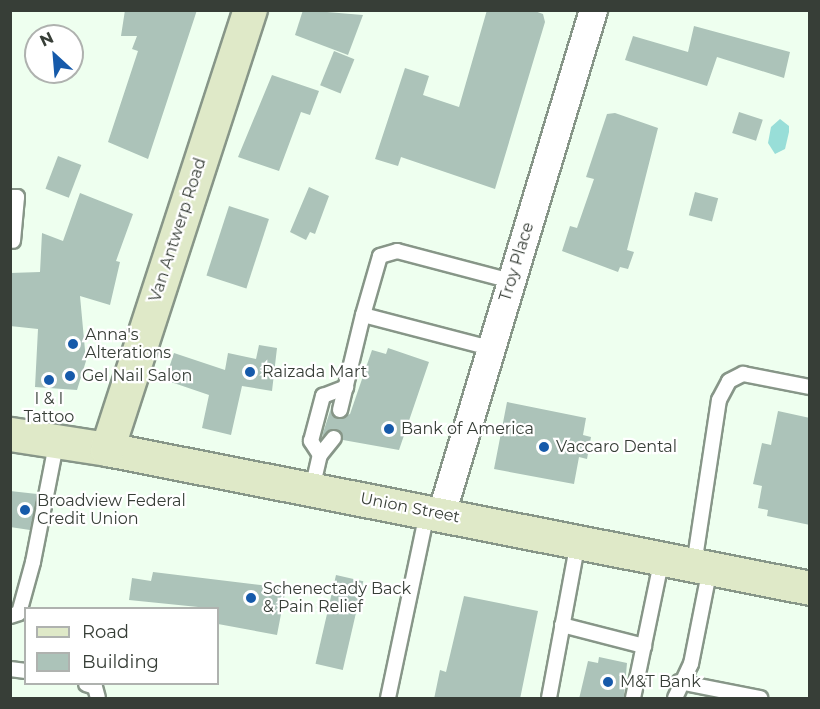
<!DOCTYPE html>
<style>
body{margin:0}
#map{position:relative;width:820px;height:709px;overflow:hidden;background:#eeffef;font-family:Montserrat,sans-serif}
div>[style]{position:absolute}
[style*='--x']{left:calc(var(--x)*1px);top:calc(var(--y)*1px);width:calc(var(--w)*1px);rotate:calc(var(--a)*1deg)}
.water>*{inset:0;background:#98ded8}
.building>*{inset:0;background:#acc3b9;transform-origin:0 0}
.roads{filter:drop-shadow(2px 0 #879688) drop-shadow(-2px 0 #879688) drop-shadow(0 2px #879688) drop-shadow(0 -2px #879688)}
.lane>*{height:14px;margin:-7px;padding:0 7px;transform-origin:7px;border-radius:7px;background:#fff}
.street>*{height:27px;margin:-13.5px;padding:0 13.5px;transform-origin:13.5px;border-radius:13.5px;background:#fff}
.secondary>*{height:33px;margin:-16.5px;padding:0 16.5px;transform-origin:16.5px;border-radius:16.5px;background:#dfe9c8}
.dots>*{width:16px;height:16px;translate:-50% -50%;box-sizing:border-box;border:3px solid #fff;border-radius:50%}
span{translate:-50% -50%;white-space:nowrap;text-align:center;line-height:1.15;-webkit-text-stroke:4.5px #fff;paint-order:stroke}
.street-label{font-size:16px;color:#373e37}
.poi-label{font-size:16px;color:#373e37}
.left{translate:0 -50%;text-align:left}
.frame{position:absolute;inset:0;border:12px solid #373e37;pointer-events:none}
.legend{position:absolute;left:24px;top:607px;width:195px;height:78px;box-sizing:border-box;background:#fff;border:2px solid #afb2af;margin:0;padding:8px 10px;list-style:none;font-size:18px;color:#373e37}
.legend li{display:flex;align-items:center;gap:12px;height:30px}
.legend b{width:30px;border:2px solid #afb2af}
.north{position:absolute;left:24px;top:24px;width:60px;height:60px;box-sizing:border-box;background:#fff;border:2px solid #afb2af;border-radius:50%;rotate:334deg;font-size:16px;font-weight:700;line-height:24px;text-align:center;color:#373e37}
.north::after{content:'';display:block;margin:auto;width:21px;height:27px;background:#165aaa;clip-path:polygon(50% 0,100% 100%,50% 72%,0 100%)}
</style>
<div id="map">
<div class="water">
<div style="clip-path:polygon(780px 119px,789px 126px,789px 132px,785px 149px,775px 154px,768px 143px,771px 127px)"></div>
</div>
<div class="building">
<div style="clip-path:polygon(125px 10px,197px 10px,148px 159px,108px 142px,138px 51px,132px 49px,137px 36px,121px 36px)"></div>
<div style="clip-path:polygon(303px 10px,363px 15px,348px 55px,295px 35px)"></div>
<div style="clip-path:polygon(487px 10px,532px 10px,543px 14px,545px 22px,495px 189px,401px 157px,398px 166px,375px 159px,405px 68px,429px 76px,423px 95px,459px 107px)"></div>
<div style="clip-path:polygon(694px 26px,790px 52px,784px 78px,717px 57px,707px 86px,625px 60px,633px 36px,688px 52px)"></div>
<div style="left:334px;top:51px;width:22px;height:37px;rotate:22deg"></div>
<div style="clip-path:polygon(272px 75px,319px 91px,310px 115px,301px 112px,279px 171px,238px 157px)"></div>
<div style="left:739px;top:112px;width:25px;height:22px;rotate:18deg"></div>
<div style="clip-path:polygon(615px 113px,658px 128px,627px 250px,634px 252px,628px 269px,620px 267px,618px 272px,562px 251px,570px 226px,577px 228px,594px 179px,586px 177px,607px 114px)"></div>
<div style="left:58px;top:156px;width:25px;height:35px;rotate:21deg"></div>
<div style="clip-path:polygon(309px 187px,329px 196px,315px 234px,310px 232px,306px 240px,290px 232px)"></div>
<div style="left:695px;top:192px;width:24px;height:24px;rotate:15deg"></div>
<div style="clip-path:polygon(80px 193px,133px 214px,116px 261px,120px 262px,110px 305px,80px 296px,86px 361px,77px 390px,35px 387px,38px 329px,10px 326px,10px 273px,40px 272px,42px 233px,63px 241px)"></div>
<div style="left:229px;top:206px;width:42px;height:73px;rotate:18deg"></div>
<div style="clip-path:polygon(259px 345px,277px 348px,272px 391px,242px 386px,231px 435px,202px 428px,209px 395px,165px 380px,174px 353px,225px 370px,228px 353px,256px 359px)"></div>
<div style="clip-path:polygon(388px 348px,429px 362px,399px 450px,343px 440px,336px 429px,322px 436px,331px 408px,337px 419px,350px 414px,372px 350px,386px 354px)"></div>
<div style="clip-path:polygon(507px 402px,586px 418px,583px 435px,591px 437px,587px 459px,579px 457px,574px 484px,494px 469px)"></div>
<div style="clip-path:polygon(778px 411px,810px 418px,810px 525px,767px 516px,768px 510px,758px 508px,762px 486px,753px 484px,762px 443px,771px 445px)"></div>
<div style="clip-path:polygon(10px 491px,37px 494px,30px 530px,10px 527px)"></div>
<div style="clip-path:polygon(153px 572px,286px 588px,277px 635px,218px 624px,218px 609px,129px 600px,132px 578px,151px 581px)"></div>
<div style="left:336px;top:575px;width:28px;height:91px;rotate:13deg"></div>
<div style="clip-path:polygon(464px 596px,538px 611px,520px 699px,434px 699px,440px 670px,446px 672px)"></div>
<div style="clip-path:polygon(599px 657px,627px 663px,624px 697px,579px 699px,588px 661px,598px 663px)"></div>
</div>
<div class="roads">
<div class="lane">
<div style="--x:10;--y:197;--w:7;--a:0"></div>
<div style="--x:17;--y:197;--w:44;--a:95.2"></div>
<div style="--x:490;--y:348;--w:131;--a:-165.4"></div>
<div style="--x:363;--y:315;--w:61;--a:-73.9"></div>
<div style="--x:380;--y:256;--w:18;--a:-16"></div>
<div style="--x:397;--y:251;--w:118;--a:14.7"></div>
<div style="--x:340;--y:410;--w:98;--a:-76.4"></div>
<div style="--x:320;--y:455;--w:17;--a:-123"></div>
<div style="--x:311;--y:441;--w:47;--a:-75.1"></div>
<div style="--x:323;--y:396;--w:25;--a:-21"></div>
<div style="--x:312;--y:489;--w:35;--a:-77"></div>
<div style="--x:320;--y:455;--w:22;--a:-51"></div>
<div style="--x:694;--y:565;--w:167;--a:-81.4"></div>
<div style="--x:719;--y:400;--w:21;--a:-62"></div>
<div style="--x:729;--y:381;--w:16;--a:-27"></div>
<div style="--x:743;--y:374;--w:68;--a:11"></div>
<div style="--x:10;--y:616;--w:9;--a:-18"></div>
<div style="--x:19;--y:613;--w:53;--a:-74.6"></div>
<div style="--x:33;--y:562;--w:124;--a:-78.9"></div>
<div style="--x:562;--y:625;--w:85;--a:14.4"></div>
<div style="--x:10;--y:669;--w:16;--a:7"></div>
<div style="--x:679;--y:682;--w:83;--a:11.2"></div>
<div style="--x:86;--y:684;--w:9;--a:18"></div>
<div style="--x:95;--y:687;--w:11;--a:75"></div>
<div style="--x:388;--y:698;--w:189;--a:-78.1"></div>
<div style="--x:549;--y:698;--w:160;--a:-79.5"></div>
<div style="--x:633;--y:698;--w:143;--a:-78.3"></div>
<div style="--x:675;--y:698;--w:38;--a:-65"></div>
<div style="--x:691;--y:664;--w:98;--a:-78.8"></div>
</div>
<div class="street">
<div style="--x:441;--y:514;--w:526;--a:-73.22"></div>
</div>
<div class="secondary">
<div style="--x:10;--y:434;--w:98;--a:8.8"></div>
<div style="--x:107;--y:449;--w:717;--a:11.18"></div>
<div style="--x:107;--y:449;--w:462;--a:-72"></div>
</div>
</div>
<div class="dots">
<div style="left:73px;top:344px;background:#165aaa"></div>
<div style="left:250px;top:372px;background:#165aaa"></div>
<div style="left:70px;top:376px;background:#165aaa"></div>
<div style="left:49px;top:380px;background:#165aaa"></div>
<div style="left:389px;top:429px;background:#165aaa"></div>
<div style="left:544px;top:447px;background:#165aaa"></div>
<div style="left:25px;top:510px;background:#165aaa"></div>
<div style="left:251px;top:598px;background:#165aaa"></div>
<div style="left:608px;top:682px;background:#165aaa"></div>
</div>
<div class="street-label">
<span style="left:178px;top:230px;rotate:-72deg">Van Antwerp Road</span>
<span style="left:517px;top:262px;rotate:-73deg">Troy Place</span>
<span style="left:410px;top:508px;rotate:11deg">Union Street</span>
</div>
<div class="poi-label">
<span class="left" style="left:85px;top:344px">Anna's<br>Alterations</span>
<span class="left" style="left:262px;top:372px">Raizada Mart</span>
<span class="left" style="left:82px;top:376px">Gel Nail Salon</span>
<span style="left:49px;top:408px">I &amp; I<br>Tattoo</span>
<span class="left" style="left:401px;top:429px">Bank of America</span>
<span class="left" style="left:556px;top:447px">Vaccaro Dental</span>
<span class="left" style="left:37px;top:510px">Broadview Federal<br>Credit Union</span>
<span class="left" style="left:263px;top:598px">Schenectady Back<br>&amp; Pain Relief</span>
<span class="left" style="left:620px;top:682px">M&amp;T Bank</span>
</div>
<div class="frame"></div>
<ul class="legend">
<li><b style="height:8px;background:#dfe9c8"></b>Road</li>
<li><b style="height:16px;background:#acc3b9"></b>Building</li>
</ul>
<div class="north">N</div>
</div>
